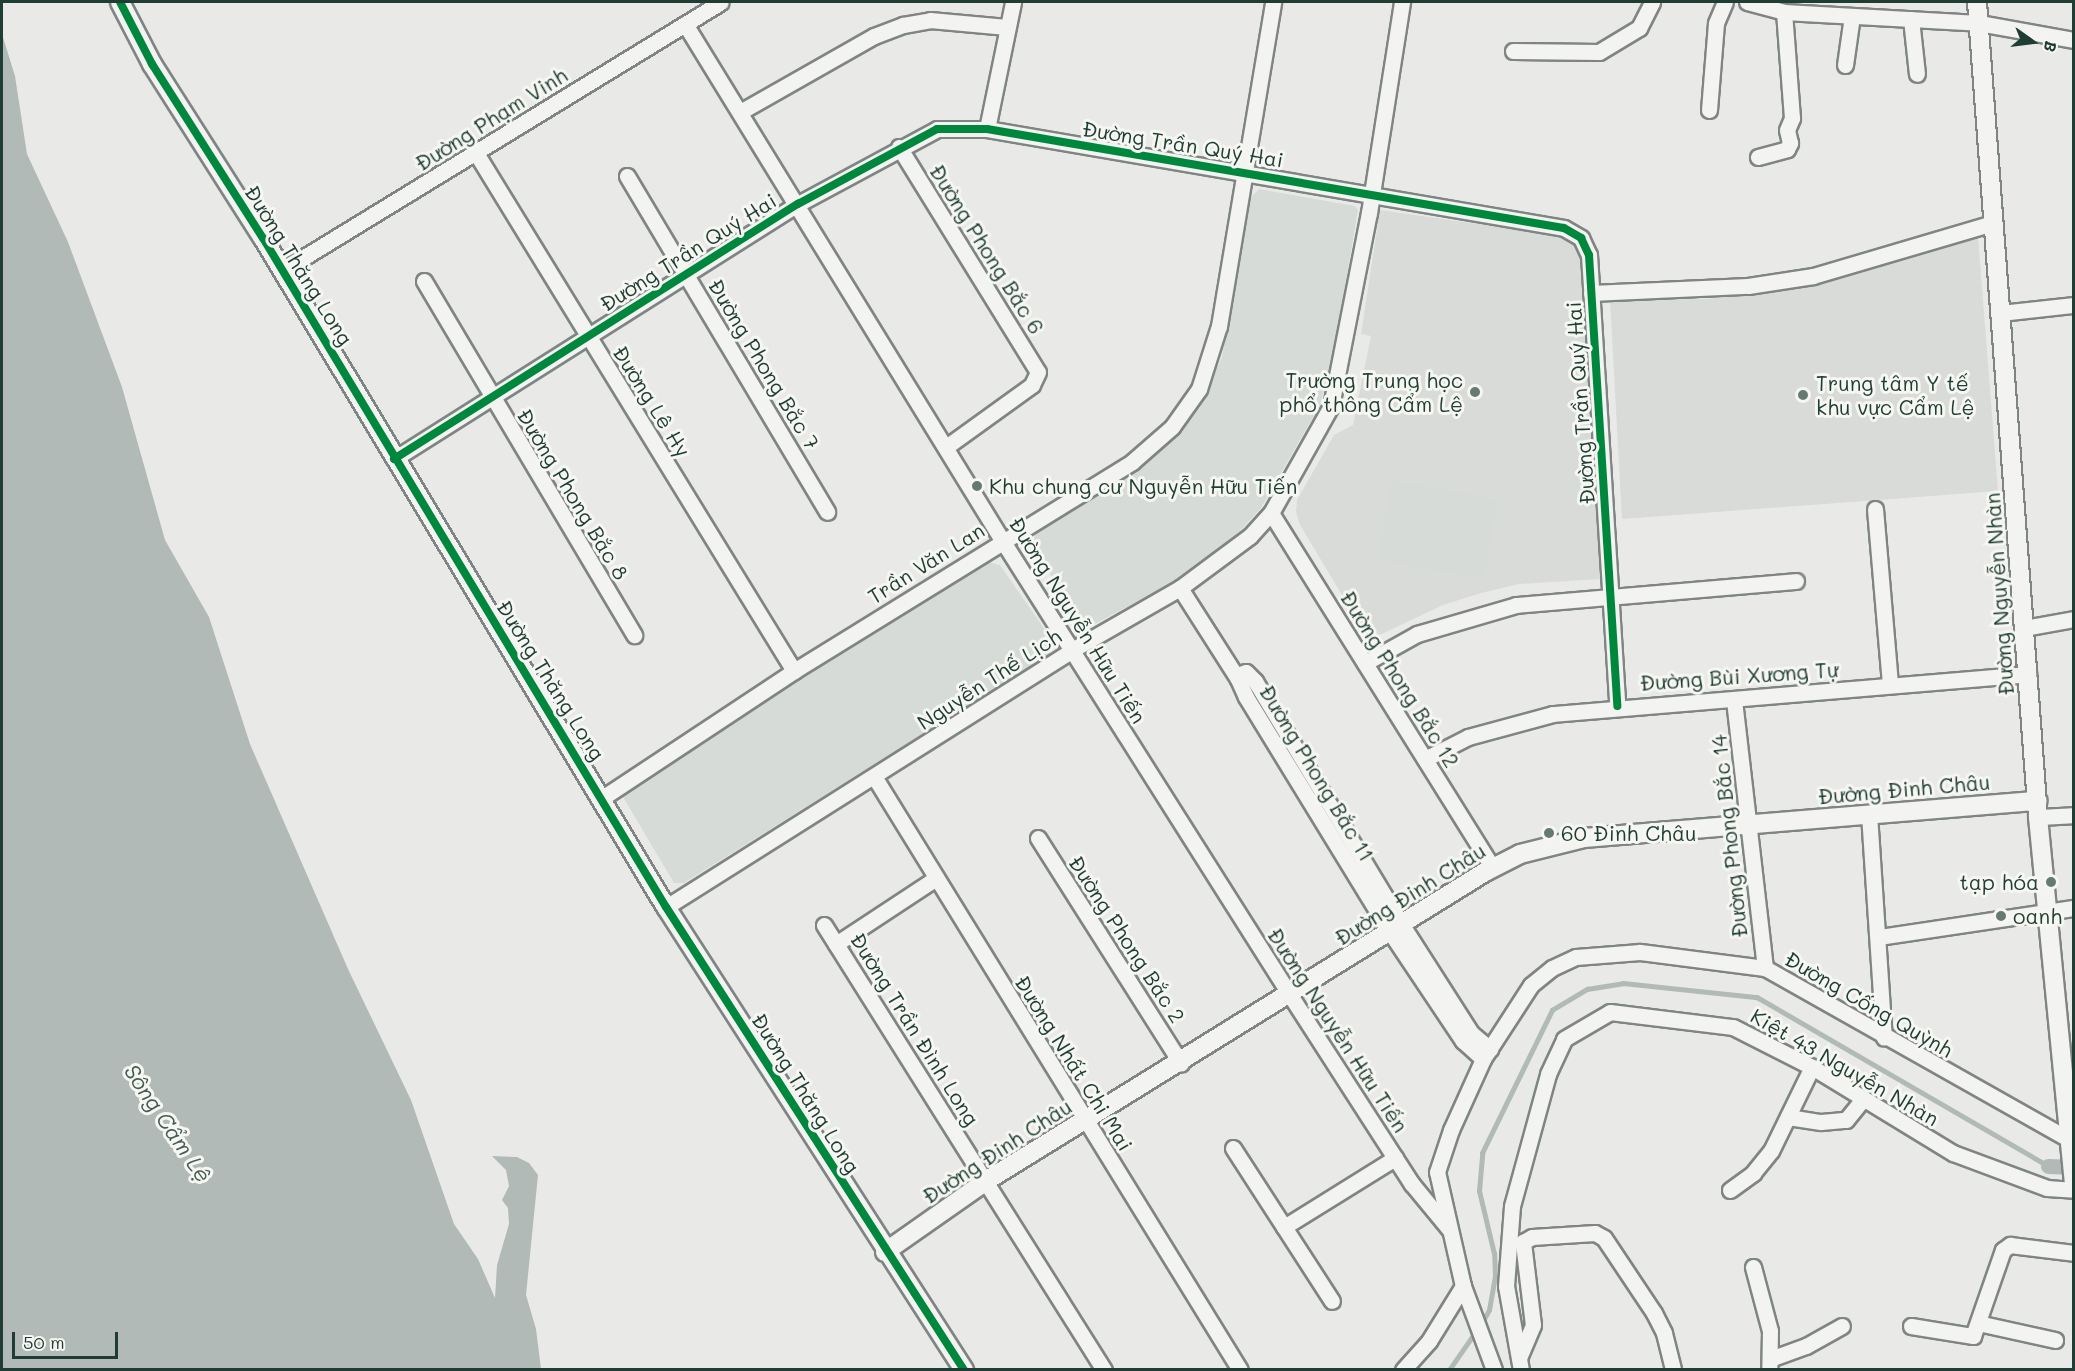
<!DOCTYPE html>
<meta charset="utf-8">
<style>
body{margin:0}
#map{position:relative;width:2075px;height:1371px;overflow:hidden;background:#e9eae8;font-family:Mali,sans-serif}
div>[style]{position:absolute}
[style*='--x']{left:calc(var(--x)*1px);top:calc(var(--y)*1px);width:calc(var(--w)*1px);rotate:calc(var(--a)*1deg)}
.built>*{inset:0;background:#d8dbd8}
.green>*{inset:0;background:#d6dbd7;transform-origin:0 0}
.water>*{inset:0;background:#b1bab6}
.stream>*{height:4.5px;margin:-2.25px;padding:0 2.25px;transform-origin:2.25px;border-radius:2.25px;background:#b1bab6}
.canal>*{height:15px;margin:-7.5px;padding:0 7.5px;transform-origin:7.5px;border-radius:7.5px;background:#b1bab6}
.roads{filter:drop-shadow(2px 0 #7f8583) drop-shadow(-2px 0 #7f8583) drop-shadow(0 2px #7f8583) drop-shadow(0 -2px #7f8583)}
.minor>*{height:15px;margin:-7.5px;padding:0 7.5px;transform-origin:7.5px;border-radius:7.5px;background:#f3f3f1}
.tertiary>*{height:18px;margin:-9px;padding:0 9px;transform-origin:9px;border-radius:9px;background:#f3f3f1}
.cycleway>*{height:8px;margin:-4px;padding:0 4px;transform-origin:4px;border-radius:4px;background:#00873e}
.dots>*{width:16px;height:16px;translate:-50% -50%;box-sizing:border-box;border:3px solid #f6f6f2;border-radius:50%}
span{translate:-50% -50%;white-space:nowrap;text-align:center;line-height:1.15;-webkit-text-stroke:6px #f6f6f2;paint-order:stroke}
.street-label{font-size:21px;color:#1f3d34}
.poi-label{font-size:21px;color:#1f3d34}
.right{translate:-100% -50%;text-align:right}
.left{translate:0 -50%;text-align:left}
.water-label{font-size:22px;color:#445c54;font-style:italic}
.frame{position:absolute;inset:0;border:3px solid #1f3d34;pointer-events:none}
.north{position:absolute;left:2003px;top:12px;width:60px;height:60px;-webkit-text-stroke:4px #f6f6f2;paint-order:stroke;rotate:104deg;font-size:16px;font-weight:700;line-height:24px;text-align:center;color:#1f3d34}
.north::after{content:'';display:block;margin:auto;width:21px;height:27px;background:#1f3d34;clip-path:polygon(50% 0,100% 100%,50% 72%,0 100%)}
.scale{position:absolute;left:12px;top:1332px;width:106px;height:27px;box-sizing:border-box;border:3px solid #1f3d34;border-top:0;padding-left:8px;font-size:18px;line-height:21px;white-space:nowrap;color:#1f3d34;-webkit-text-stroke:4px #f6f6f2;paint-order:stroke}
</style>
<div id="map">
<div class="built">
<div style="clip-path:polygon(1380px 210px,1567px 237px,1577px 248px,1583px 267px,1600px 579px,1519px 584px,1481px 593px,1443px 605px,1369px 640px,1300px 525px,1296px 512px,1297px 500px,1334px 435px,1353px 425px,1371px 336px,1361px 334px)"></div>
<div style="clip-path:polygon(1978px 236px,1998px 491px,1622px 519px,1610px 300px,1708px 299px,1796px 284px)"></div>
</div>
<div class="green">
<div style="clip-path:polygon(1259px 189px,1355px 206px,1358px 210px,1334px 351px,1320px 405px,1261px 508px,1240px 531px,1174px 582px,1087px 628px,1078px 621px,1041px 559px,1033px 545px,1035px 533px,1163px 449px,1200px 407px,1222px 357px,1249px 199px)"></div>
<div style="left:1392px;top:481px;width:107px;height:80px;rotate:10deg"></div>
<div style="clip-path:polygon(987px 562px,1000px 565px,1054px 643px,1049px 655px,684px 883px,674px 883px,623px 797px,624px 791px)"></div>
</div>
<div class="water">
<div style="clip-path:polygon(2px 34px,15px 76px,27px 154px,68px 242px,122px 387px,165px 540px,209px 617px,250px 744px,348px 969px,411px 1100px,454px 1224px,478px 1259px,495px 1298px,497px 1265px,509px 1224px,508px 1208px,502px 1200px,509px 1186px,506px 1170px,492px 1156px,517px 1157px,529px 1163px,538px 1175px,526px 1295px,536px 1329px,541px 1369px,2px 1369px)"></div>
</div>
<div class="stream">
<div style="--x:1481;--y:1324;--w:16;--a:-60"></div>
<div style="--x:1489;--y:1310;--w:34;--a:-80"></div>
<div style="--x:1495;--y:1277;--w:23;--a:-92"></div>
<div style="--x:1494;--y:1254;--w:65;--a:-103.4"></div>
<div style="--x:1479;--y:1191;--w:38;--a:-85"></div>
<div style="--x:1482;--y:1153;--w:159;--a:-63.9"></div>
<div style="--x:1552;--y:1010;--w:41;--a:-31"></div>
<div style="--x:1587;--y:989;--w:36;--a:-9"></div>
<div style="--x:1623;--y:983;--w:135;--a:6"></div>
<div style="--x:1757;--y:997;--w:337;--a:30.1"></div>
<div style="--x:1449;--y:1370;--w:47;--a:-55.3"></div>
</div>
<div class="canal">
<div style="--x:2048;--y:1166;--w:26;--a:2"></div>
</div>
<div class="roads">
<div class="minor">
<div style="--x:1747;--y:2;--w:38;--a:15"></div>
<div style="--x:1784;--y:12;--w:195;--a:3.2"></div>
<div style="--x:1979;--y:23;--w:97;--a:10.1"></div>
<div style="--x:1911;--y:19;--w:55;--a:83.8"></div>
<div style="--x:685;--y:24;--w:606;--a:58.44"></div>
<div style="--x:1002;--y:540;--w:538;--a:57.67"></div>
<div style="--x:1290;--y:995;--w:225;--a:57.2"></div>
<div style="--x:1412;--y:1184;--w:58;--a:50.6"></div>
<div style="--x:1513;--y:51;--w:86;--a:0.7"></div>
<div style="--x:1599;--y:52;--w:47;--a:-31"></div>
<div style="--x:1639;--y:28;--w:29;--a:-63"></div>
<div style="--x:1845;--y:65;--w:49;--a:-81.9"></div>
<div style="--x:1709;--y:110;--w:87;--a:-85.4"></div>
<div style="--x:1716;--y:23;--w:23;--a:-67"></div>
<div style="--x:740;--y:112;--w:154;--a:-29.6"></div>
<div style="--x:874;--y:36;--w:31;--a:-21"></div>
<div style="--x:903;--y:25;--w:27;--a:-10"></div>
<div style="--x:930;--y:20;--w:77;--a:5.2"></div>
<div style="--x:987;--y:129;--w:130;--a:-78.4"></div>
<div style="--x:899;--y:147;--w:264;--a:58.3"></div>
<div style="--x:1038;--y:372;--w:14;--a:115"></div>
<div style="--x:1032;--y:385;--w:106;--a:144.2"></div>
<div style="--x:476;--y:153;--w:608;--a:58.45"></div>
<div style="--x:1758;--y:157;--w:30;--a:-15"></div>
<div style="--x:1787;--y:149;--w:7;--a:-63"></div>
<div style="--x:1790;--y:143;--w:13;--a:-103"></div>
<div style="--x:1787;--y:130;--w:13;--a:-67"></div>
<div style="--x:1792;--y:118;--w:106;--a:-94.3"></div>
<div style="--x:627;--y:176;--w:391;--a:59.2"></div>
<div style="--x:283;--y:270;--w:513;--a:-31.46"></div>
<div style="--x:424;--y:281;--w:412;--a:59.3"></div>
<div style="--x:1591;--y:293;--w:157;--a:-2.6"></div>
<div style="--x:1748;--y:286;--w:66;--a:-8.7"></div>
<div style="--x:1813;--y:276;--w:188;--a:-16.4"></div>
<div style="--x:2001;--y:313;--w:73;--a:-6.3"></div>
<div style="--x:394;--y:459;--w:478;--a:-32.3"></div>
<div style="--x:798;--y:204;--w:158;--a:-28.3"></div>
<div style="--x:937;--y:129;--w:50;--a:0"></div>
<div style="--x:987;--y:129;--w:585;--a:9.74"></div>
<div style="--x:1564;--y:228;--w:20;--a:30"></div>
<div style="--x:1581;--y:238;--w:19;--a:65"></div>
<div style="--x:1589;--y:255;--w:452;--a:86.4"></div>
<div style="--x:1875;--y:509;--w:177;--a:85.1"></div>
<div style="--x:1271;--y:513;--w:417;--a:58"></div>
<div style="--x:1180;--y:588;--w:108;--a:57.5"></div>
<div style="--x:2024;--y:628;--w:51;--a:-10.2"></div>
<div style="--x:1365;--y:663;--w:60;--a:-29.1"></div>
<div style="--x:1417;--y:634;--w:103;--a:-16.3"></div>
<div style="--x:1516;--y:605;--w:281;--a:-4.9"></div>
<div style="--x:1734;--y:700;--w:270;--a:83.4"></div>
<div style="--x:1425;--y:759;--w:48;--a:-27.1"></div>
<div style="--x:1468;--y:737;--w:88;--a:-15.1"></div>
<div style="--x:1553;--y:714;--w:477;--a:-4.8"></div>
<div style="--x:875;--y:778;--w:695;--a:58.34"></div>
<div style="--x:602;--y:798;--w:230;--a:-33.5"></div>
<div style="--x:794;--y:671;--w:397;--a:-31.7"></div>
<div style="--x:1132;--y:462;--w:53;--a:-41.2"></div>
<div style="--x:1172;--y:427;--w:47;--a:-54.6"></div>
<div style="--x:1199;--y:389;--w:66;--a:-72.4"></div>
<div style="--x:1219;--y:326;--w:328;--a:-80.5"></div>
<div style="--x:1869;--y:814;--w:224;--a:86.2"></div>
<div style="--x:2038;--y:817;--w:36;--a:-3"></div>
<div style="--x:1038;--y:838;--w:267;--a:57.6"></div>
<div style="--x:666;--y:907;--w:481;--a:-32.3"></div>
<div style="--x:1072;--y:650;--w:125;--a:-29.9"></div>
<div style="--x:1180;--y:588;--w:87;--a:-36.6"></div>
<div style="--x:1250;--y:536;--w:31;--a:-48"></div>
<div style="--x:1271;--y:513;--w:123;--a:-60.7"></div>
<div style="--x:1331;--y:406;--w:197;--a:-78.9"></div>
<div style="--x:1369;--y:213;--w:214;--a:-81.1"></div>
<div style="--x:824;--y:925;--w:526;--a:57.82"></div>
<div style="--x:1879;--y:937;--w:197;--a:-8.5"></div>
<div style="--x:836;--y:944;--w:120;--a:-33.4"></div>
<div style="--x:1483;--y:1059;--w:27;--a:-138"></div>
<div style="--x:1463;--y:1041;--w:131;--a:-123.8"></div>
<div style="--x:1390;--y:932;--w:276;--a:-121.5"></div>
<div style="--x:1246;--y:697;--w:20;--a:-114"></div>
<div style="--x:1238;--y:679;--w:5;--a:-68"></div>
<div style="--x:1240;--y:674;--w:6;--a:-18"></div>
<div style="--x:1246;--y:672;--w:13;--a:45"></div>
<div style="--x:1255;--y:681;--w:285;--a:58.9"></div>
<div style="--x:1402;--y:925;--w:128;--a:57.4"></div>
<div style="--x:1471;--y:1033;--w:25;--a:40"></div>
<div style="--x:1788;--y:1117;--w:33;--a:9"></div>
<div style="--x:1821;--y:1122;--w:25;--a:-5"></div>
<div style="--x:1846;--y:1120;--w:28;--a:-51"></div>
<div style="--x:1233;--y:1148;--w:182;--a:57.1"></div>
<div style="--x:1730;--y:1190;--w:29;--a:-36"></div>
<div style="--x:1753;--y:1173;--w:28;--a:-51"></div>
<div style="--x:1771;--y:1151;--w:93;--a:-64"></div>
<div style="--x:1284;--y:1227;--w:131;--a:-31.9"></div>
<div style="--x:1753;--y:1267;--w:66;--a:75.1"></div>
<div style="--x:1770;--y:1331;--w:39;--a:91"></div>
<div style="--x:1463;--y:1286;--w:90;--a:69.7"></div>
<div style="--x:1978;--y:1323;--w:79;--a:12.4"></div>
<div style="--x:1911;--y:1326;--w:63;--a:9.2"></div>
<div style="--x:1973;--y:1336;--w:91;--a:-70.8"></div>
<div style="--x:2003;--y:1250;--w:9;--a:-36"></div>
<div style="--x:2010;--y:1245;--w:64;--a:7.1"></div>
<div style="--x:1519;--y:1358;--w:36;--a:-67"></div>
<div style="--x:1533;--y:1325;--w:84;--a:-96.9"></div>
<div style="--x:1523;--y:1242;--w:10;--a:-29"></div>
<div style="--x:1532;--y:1237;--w:63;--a:-3.6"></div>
<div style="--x:1595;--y:1233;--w:10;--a:29"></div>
<div style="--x:1604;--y:1238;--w:90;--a:56.3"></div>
<div style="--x:1654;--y:1313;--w:22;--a:63"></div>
<div style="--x:1664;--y:1333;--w:38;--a:76"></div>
<div style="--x:1770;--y:1359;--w:38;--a:-20"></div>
<div style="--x:1806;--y:1346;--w:41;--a:-29.1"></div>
<div style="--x:1403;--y:1370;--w:39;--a:-48"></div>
<div style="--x:1429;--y:1341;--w:65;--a:-58.3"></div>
<div style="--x:1463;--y:1286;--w:117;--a:-102.8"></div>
<div style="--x:1437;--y:1172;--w:44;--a:-71.6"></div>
<div style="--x:1451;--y:1130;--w:78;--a:-65.7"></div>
<div style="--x:1483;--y:1059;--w:88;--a:-57"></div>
<div style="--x:1531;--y:985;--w:27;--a:-39"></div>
<div style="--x:1552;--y:968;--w:26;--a:-25"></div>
<div style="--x:1576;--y:957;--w:64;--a:-4.5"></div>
<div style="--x:1640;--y:952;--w:126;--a:7.3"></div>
<div style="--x:1765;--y:968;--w:355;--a:29.4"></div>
<div style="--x:1521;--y:1370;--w:85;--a:-100.1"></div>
<div style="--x:1506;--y:1286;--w:80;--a:-85.7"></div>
<div style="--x:1512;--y:1206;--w:137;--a:-74.7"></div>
<div style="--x:1548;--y:1074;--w:38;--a:-65"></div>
<div style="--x:1564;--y:1039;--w:53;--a:-30.4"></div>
<div style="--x:1610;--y:1012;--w:124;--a:7"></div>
<div style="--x:1733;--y:1027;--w:89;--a:26.9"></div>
<div style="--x:1812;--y:1067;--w:165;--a:31.4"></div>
<div style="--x:1953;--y:1153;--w:100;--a:20.4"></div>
<div style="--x:2047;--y:1188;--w:27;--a:4"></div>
</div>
<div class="tertiary">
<div style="--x:120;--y:2;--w:70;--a:62.7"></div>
<div style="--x:152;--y:64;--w:206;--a:57.5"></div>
<div style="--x:263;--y:238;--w:781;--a:58.94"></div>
<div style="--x:666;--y:907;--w:551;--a:57.23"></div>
<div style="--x:1977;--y:2;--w:817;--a:85.72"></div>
<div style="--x:2038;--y:817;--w:367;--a:84.4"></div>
<div style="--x:885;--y:1252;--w:123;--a:-35.1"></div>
<div style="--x:986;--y:1181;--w:587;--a:-31.77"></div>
<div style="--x:1485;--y:872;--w:39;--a:-27"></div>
<div style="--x:1520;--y:854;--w:66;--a:-14"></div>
<div style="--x:1584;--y:838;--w:455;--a:-4.7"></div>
</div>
</div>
<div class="cycleway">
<div style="--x:120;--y:2;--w:70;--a:62.7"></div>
<div style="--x:152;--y:64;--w:206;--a:57.5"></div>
<div style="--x:263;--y:238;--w:781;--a:58.94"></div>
<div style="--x:666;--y:907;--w:551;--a:57.23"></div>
<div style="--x:394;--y:459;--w:478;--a:-32.3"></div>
<div style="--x:798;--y:204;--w:158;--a:-28.3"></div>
<div style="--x:937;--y:129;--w:50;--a:0"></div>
<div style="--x:987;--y:129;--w:585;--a:9.74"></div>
<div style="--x:1564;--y:228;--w:20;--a:30"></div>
<div style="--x:1581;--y:238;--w:19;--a:65"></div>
<div style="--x:1589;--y:255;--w:452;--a:86.4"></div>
</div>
<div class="dots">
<div style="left:1475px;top:392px;background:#667a73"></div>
<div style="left:1803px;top:395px;background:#667a73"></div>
<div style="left:977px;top:486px;background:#667a73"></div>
<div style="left:1549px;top:833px;background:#667a73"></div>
<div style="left:2051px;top:882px;background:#667a73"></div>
<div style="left:2001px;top:916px;background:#667a73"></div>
</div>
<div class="street-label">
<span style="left:491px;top:119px;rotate:-32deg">Đường Phạm Vinh</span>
<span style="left:1183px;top:144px;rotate:9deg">Đường Trần Quý Hai</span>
<span style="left:987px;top:249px;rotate:58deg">Đường Phong Bắc 6</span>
<span style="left:688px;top:252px;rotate:-32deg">Đường Trần Quý Hai</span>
<span style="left:299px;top:265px;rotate:58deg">Đường Thăng Long</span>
<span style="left:764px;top:364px;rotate:59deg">Đường Phong Bắc 7</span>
<span style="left:652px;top:401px;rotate:58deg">Đường Lê Hy</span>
<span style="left:1580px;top:403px;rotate:-94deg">Đường Trần Quý Hai</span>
<span style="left:573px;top:494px;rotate:59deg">Đường Phong Bắc 8</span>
<span style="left:926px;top:563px;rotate:-32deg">Trần Văn Lan</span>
<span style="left:1999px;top:594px;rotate:-94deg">Đường Nguyễn Nhàn</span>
<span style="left:1078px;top:620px;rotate:58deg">Đường Nguyễn Hữu Tiến</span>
<span style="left:1739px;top:676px;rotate:-4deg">Đường Bùi Xương Tự</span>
<span style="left:989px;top:679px;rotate:-33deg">Nguyễn Thế Lịch</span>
<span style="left:1400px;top:679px;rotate:58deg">Đường Phong Bắc 12</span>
<span style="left:551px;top:680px;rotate:58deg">Đường Thăng Long</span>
<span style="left:1317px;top:773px;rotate:59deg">Đường Phong Bắc 11</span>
<span style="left:1904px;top:789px;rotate:-5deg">Đường Đinh Châu</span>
<span style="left:1729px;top:836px;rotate:-96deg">Đường Phong Bắc 14</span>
<span style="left:1410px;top:894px;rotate:-32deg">Đường Đinh Châu</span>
<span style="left:1127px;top:939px;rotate:57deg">Đường Phong Bắc 2</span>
<span style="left:1869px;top:1004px;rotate:30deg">Đường Cống Quỳnh</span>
<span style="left:915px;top:1029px;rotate:58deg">Đường Trần Đình Long</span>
<span style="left:1338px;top:1030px;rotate:57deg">Đường Nguyễn Hữu Tiến</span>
<span style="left:1074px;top:1063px;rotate:58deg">Đường Nhất Chi Mai</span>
<span style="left:1845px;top:1067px;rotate:30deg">Kiệt 43 Nguyễn Nhàn</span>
<span style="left:806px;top:1093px;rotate:58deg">Đường Thăng Long</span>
<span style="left:997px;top:1151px;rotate:-33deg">Đường Đinh Châu</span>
</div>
<div class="poi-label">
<span class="right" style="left:1463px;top:392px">Trường Trung học<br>phổ thông Cẩm Lệ</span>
<span class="left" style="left:1816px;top:395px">Trung tâm Y tế<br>khu vực Cẩm Lệ</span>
<span class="left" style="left:989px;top:486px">Khu chung cư Nguyễn Hữu Tiến</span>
<span class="left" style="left:1561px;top:833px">60 Đinh Châu</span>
<span class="right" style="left:2039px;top:882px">tạp hóa</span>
<span class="left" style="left:2013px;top:916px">oanh</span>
</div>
<div class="water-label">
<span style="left:168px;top:1123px;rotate:56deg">Sông Cẩm Lệ</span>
</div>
<div class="frame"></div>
<div class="north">B</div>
<div class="scale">50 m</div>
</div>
